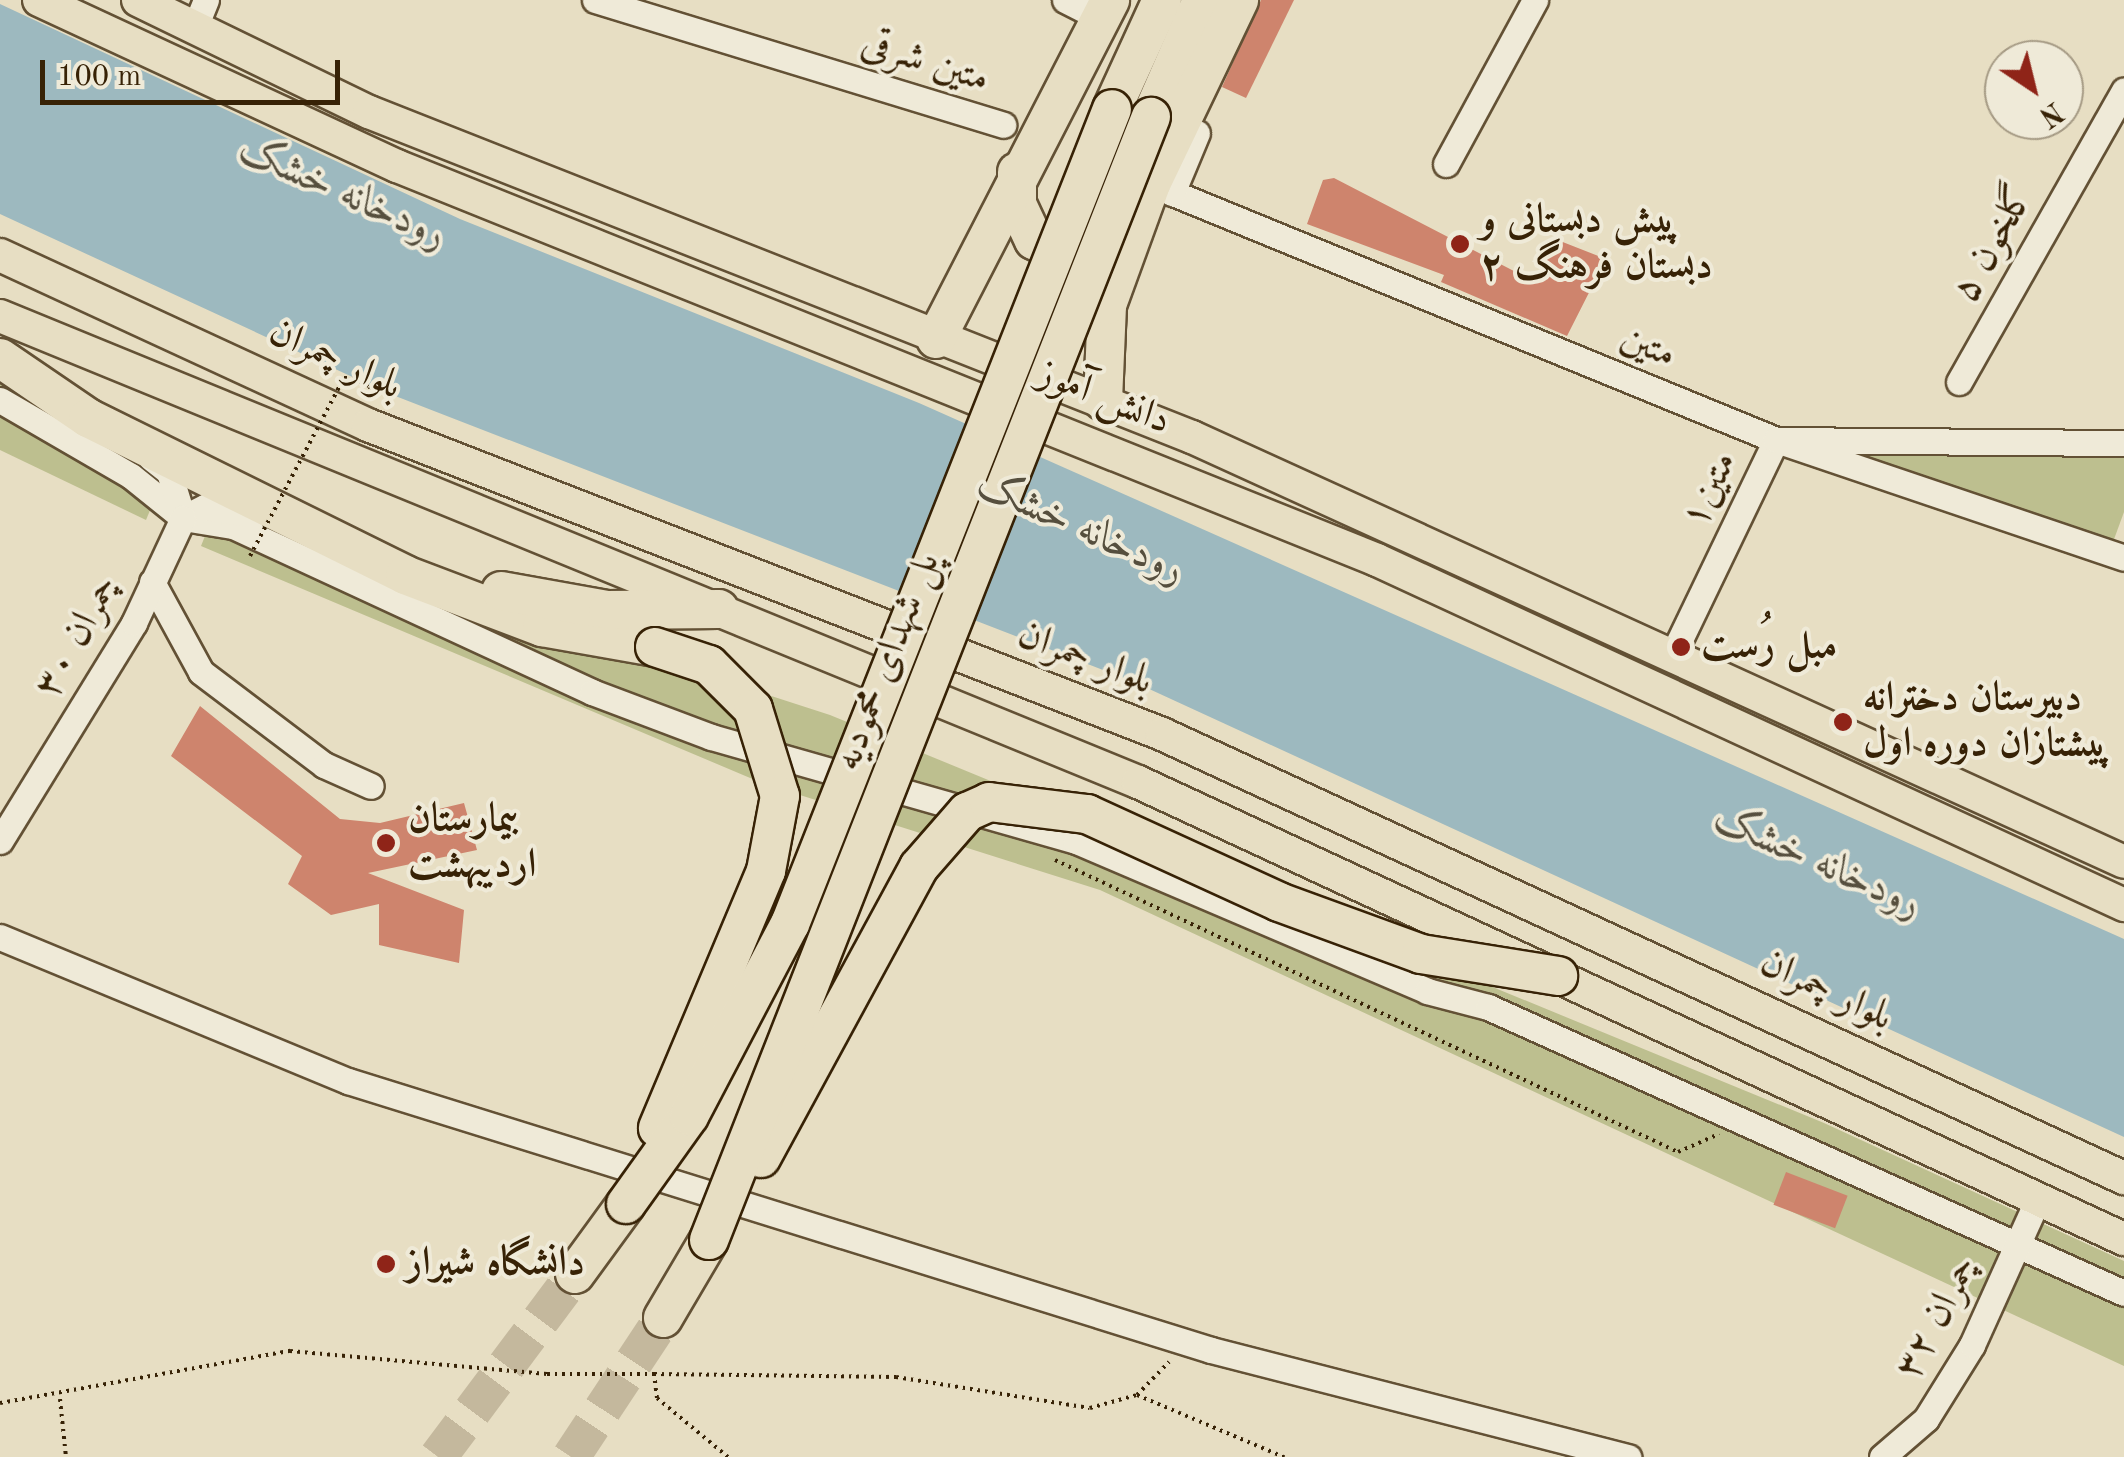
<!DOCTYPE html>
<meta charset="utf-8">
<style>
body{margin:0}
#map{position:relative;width:2124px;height:1457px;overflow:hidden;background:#e7dec3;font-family:"Old Standard TT",Amiri,serif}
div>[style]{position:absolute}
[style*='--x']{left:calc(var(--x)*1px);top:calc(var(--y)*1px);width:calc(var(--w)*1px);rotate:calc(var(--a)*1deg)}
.green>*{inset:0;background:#bdbf8f}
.water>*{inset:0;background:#9db9bf}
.building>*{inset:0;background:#ce846d;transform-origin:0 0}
.highway-tunnel>*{height:38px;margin-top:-19px;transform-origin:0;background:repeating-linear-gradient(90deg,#c4b89d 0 38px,transparent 0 57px)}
.path>*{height:4px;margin-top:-2px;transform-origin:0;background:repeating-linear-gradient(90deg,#372206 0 2.5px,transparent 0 7.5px)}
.roads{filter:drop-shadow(2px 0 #635135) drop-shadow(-2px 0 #635135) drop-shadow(0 2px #635135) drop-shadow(0 -2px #635135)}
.minor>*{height:25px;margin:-12.5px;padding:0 12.5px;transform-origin:12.5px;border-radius:12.5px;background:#efead8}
.major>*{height:32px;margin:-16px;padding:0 16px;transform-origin:16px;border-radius:16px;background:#e7dec3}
.highway>*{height:38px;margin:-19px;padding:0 19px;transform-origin:19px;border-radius:19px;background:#e7dec3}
.path-bridge>*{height:4px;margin-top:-2px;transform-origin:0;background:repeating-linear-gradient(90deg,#372206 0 2.5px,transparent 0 7.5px)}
.bridges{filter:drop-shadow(2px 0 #372206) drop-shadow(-2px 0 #372206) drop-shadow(0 2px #372206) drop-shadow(0 -2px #372206)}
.highway-bridge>*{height:38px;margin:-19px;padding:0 19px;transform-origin:19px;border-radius:19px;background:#e7dec3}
.dots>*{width:28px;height:28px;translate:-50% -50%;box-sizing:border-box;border:5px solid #efead8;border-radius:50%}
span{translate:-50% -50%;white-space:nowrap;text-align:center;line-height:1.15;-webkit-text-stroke:8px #efead8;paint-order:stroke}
.street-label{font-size:40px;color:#372206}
.poi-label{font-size:40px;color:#372206;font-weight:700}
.left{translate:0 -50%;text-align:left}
.water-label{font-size:42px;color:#564f3e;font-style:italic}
.north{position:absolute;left:1984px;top:40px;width:100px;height:100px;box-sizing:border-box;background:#efead8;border:2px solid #a59a84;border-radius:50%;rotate:145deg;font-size:28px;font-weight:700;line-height:40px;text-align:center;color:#372206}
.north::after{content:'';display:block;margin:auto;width:35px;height:45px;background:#8f2418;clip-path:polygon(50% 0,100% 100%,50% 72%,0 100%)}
.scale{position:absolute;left:40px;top:60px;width:300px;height:45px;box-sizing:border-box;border:5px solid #372206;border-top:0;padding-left:12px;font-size:30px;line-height:35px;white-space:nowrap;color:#372206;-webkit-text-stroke:8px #efead8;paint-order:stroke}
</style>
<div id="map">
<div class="green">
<div style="clip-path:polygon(0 377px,145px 466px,160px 486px,146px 520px,0 450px)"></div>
<div style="clip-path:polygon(1817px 446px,2124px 457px,2124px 512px,2113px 542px)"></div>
<div style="clip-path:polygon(213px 516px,830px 715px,1824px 1123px,2124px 1261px,2124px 1366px,1100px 890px,762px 783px,201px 546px)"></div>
</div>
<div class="water">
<div style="clip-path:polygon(0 4px,460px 219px,919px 403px,2124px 939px,2124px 1137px,1134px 682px,385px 392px,0 214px)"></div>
</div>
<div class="building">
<div style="clip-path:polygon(1261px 0,1294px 0,1246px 98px,1222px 87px)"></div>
<div style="clip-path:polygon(1334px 178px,1535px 282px,1555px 239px,1606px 259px,1567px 336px,1441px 282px,1444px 275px,1307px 224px,1323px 180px)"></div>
<div style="clip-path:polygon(200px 706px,340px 819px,380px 823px,464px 803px,477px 850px,368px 873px,464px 910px,459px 963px,379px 945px,379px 904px,331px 915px,288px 884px,302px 856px,171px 756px)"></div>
<div style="left:1786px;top:1172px;width:66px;height:35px;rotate:21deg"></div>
</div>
<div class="highway-tunnel">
<div style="--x:438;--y:1457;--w:229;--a:-53.2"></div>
<div style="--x:571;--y:1457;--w:167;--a:-56.5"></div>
</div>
<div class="path">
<div style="--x:353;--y:378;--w:20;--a:27"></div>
<div style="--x:371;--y:387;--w:10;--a:114"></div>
<div style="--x:1055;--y:860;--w:688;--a:25.11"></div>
<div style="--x:1678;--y:1152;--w:45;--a:-23.7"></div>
<div style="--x:1137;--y:1395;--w:160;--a:22.9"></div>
<div style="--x:60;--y:1399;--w:58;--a:84.1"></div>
<div style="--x:0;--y:1403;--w:295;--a:-10.2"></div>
<div style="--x:290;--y:1351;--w:258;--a:5.1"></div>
<div style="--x:547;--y:1374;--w:107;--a:0"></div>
<div style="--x:728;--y:1457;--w:92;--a:-140.3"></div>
<div style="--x:657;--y:1398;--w:24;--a:-97"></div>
<div style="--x:654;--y:1374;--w:242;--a:0.7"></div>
<div style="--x:896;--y:1377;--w:196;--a:9.1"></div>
<div style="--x:1090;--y:1408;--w:49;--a:-15.5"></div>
<div style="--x:1137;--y:1395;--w:46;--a:-45.9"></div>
</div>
<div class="roads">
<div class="minor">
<div style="--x:595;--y:0;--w:427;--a:17"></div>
<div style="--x:1065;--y:0;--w:38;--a:27"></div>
<div style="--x:195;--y:27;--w:29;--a:-68"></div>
<div style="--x:1446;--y:164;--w:187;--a:-61.5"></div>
<div style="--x:1151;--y:184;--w:675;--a:22.27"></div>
<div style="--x:1776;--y:440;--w:367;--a:18.7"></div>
<div style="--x:1172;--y:193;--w:65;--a:-67.4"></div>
<div style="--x:1959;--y:382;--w:335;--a:-60.5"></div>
<div style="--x:0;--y:400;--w:151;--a:30.1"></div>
<div style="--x:131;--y:476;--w:67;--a:38.9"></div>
<div style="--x:183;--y:518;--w:51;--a:9.1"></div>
<div style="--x:233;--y:526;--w:396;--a:24.8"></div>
<div style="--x:592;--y:692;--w:127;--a:20.7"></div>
<div style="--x:711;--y:737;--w:380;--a:15.9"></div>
<div style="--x:1076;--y:841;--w:382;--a:23.1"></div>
<div style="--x:1427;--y:991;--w:63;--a:14.7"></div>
<div style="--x:1488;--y:1007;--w:697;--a:24.21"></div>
<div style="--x:151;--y:458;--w:23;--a:38"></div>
<div style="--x:169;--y:472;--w:48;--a:73.1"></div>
<div style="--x:183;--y:518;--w:25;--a:-27"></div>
<div style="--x:205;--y:507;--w:50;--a:9.3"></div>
<div style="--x:152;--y:582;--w:102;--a:61.4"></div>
<div style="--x:201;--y:672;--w:154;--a:37.1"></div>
<div style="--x:324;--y:765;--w:51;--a:24.1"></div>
<div style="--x:1673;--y:654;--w:237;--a:-64.3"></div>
<div style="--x:1776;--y:440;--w:348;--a:0.5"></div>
<div style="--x:0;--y:841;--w:256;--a:-58.4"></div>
<div style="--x:134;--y:623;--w:116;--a:-65"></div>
<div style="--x:0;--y:937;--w:377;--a:22.5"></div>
<div style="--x:348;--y:1081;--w:904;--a:17.31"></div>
<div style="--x:1211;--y:1350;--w:431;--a:14.4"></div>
<div style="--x:1882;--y:1457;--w:58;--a:-40.8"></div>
<div style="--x:1926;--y:1419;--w:87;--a:-58.1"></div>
<div style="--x:1972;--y:1345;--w:160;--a:-65.7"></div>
</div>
<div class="major">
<div style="--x:39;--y:0;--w:395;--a:24.9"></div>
<div style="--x:397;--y:166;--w:1056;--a:21.9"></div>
<div style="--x:1377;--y:560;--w:823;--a:24.79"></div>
<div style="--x:138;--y:0;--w:257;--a:25.9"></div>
<div style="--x:369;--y:112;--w:885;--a:21.55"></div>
<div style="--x:1192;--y:437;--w:1024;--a:24.51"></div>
<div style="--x:0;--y:255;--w:405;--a:24.8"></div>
<div style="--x:368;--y:425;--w:852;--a:21.26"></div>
<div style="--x:1162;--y:734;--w:1060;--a:24.78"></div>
<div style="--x:0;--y:316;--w:1230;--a:22.27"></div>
<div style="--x:1138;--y:782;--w:1087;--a:24.87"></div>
</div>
<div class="highway">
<div style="--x:1112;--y:109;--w:120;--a:-65.4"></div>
<div style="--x:1151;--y:117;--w:128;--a:-66.4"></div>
<div style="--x:1017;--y:172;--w:32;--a:90"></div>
<div style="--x:1017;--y:204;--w:40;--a:65"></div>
<div style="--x:1034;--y:240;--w:34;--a:27"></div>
<div style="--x:1064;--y:255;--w:62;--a:-20.8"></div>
<div style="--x:936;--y:339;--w:381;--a:-62.8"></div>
<div style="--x:0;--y:358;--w:107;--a:34.3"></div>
<div style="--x:88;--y:418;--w:354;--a:26.3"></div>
<div style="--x:405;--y:575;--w:147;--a:20.8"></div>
<div style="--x:542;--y:627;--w:115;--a:10"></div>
<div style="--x:1103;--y:401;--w:96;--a:-87.6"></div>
<div style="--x:1107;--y:305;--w:129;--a:-70"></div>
<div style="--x:1151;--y:184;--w:204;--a:-64.4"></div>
<div style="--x:501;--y:591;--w:109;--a:10.1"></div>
<div style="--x:608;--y:610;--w:111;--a:-0.5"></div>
<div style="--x:575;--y:1274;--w:87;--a:-53.9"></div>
<div style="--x:663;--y:1318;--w:91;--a:-59.5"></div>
</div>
</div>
<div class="path-bridge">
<div style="--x:250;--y:556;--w:201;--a:-62.2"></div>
<div style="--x:344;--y:378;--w:9;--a:0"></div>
</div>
<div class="bridges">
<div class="highway-bridge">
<div style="--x:655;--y:647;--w:57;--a:18.4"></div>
<div style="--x:709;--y:665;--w:62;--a:45"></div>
<div style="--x:753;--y:709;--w:91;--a:72.8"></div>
<div style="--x:780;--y:796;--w:76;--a:100.6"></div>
<div style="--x:766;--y:871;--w:279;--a:112.8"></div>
<div style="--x:761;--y:1158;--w:331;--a:-61.5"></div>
<div style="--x:919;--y:867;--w:73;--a:-48.9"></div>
<div style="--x:967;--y:812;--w:24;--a:-24"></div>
<div style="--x:989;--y:802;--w:99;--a:7"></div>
<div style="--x:1087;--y:814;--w:211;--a:24.6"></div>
<div style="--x:1279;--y:902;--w:151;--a:20.1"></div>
<div style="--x:1421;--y:954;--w:139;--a:9.1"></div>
<div style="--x:626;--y:1204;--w:108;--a:-54.4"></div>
<div style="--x:689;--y:1116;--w:217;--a:-62.3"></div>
<div style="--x:790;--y:924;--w:876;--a:-68.44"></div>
<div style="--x:709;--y:1240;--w:1207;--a:-68.52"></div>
</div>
</div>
<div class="dots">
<div style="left:1460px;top:244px;background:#8f2418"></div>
<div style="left:1681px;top:647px;background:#8f2418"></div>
<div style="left:1843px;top:722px;background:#8f2418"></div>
<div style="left:386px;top:843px;background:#8f2418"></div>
<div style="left:386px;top:1264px;background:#8f2418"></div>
</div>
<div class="street-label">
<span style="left:925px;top:62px;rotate:17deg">متین شرقی</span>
<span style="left:1994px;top:244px;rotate:-61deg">۵ گلخون</span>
<span style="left:1648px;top:347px;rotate:22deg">متین</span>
<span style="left:335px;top:360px;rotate:25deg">بلوار چمران</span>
<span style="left:1104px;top:398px;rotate:22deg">دانش آموز</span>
<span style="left:1710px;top:490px;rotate:-65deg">متین۱</span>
<span style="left:78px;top:637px;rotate:-61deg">۳۰ چمران</span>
<span style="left:1085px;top:659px;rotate:21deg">بلوار چمران</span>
<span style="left:888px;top:662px;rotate:-69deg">پل شهدای محمودیه</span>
<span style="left:1826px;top:991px;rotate:25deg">بلوار چمران</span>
<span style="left:1938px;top:1318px;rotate:-62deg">۳۲ چمران</span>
</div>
<div class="poi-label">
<span class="left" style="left:1480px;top:244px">پیش دبستانی و<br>دبستان فرهنگ ۲</span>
<span class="left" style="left:1701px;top:647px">مبل رُست</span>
<span class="left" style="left:1863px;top:722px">دبیرستان دخترانه<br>پیشتازان دوره اول</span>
<span class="left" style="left:408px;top:843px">بیمارستان<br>اردیبهشت</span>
<span class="left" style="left:406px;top:1264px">دانشگاه شیراز</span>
</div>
<div class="water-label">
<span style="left:343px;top:193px;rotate:24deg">رودخانه خشک</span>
<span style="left:1081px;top:528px;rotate:24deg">رودخانه خشک</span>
<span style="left:1818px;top:862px;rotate:24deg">رودخانه خشک</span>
</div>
<div class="north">N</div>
<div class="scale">100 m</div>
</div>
